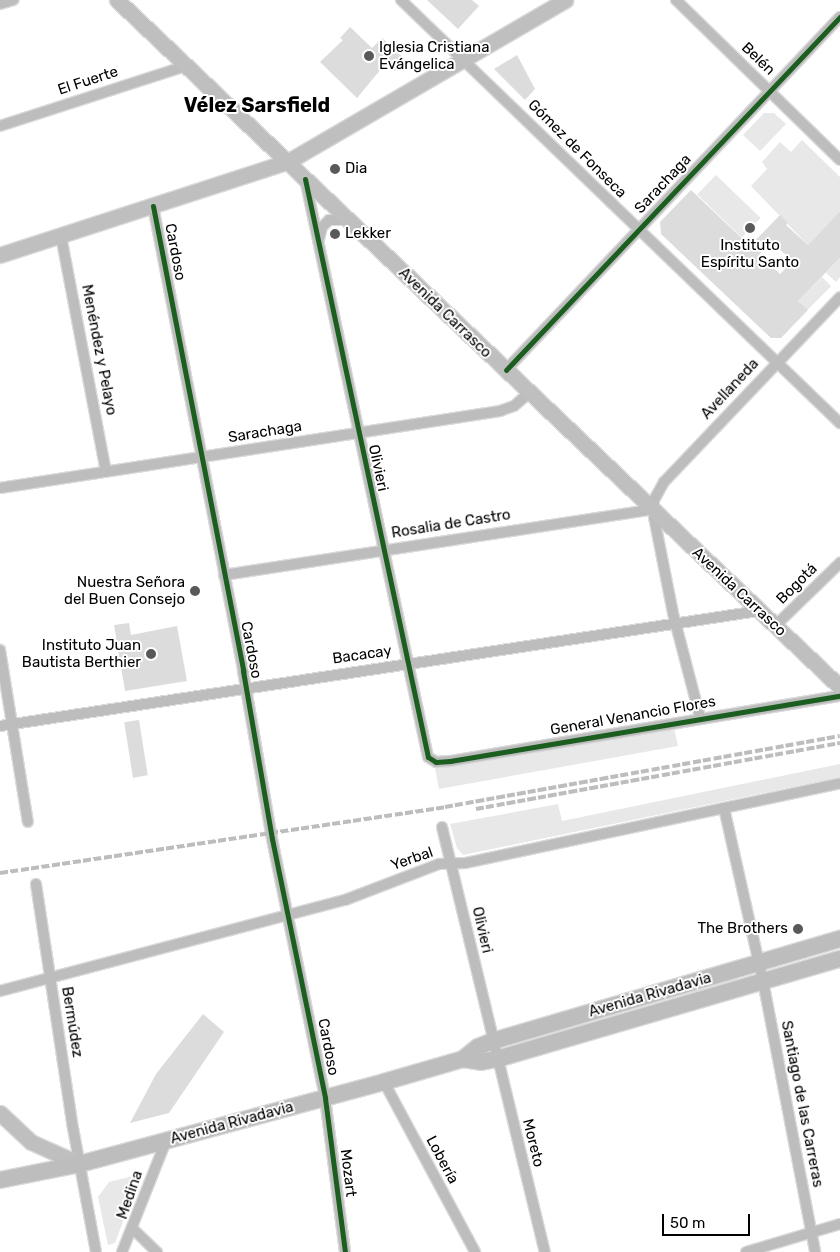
<!DOCTYPE html>
<meta charset="utf-8">
<style>
body{margin:0}
#map{position:relative;width:840px;height:1252px;overflow:hidden;background:#fff;font-family:Rubik,sans-serif}
div>[style]{position:absolute}
[style*='--x']{left:calc(var(--x)*1px);top:calc(var(--y)*1px);width:calc(var(--w)*1px);rotate:calc(var(--a)*1deg)}
.green>*{inset:0;background:#e8e8e8;transform-origin:0 0}
.building>*{inset:0;background:#dcdcdc;transform-origin:0 0}
.roads{filter:drop-shadow(1px 0 #dbdbdb) drop-shadow(-1px 0 #dbdbdb) drop-shadow(0 1px #dbdbdb) drop-shadow(0 -1px #dbdbdb)}
.street>*{height:10px;margin:-5px;padding:0 5px;transform-origin:5px;border-radius:5px;background:#bdbdbd}
.secondary>*{height:15px;margin:-7.5px;padding:0 7.5px;transform-origin:7.5px;border-radius:7.5px;background:#bfbfbf}
.primary>*{height:16px;margin:-8px;padding:0 8px;transform-origin:8px;border-radius:8px;background:#bdbdbd}
.rail>*{height:4px;margin-top:-2px;transform-origin:0;background:repeating-linear-gradient(90deg,#bdbdbd 0 8px,transparent 0 10.5px)}
.cycleway>*{height:5px;margin:-2.5px;padding:0 2.5px;transform-origin:2.5px;border-radius:2.5px;background:#1b5e20}
.dots>*{width:14px;height:14px;translate:-50% -50%;box-sizing:border-box;border:2px solid #fff;border-radius:50%}
span{translate:-50% -50%;white-space:nowrap;text-align:center;line-height:1.15;-webkit-text-stroke:4px #fff;paint-order:stroke}
.poi-label{font-size:15px;color:#000}
.left{translate:0 -50%;text-align:left}
.right{translate:-100% -50%;text-align:right}
.street-label{font-size:15px;color:#000}
.district-label{font-size:20px;color:#000;font-weight:700}
.scale{position:absolute;left:662px;top:1214px;width:88px;height:22px;box-sizing:border-box;border:2px solid #000;border-top:0;padding-left:6px;font-size:15px;line-height:18px;white-space:nowrap;color:#000;-webkit-text-stroke:4px #fff;paint-order:stroke}
</style>
<div id="map">
<div class="green">
<div style="clip-path:polygon(764px 113px,774px 113px,786px 124px,760px 151px,743px 135px)"></div>
<div style="clip-path:polygon(802px 140px,840px 177px,840px 211px,808px 245px,751px 186px,767px 169px,762px 162px,780px 142px,791px 152px)"></div>
<div style="left:716px;top:175px;width:62px;height:27px;rotate:44deg"></div>
<div style="clip-path:polygon(840px 258px,840px 277px,836px 282px,826px 273px)"></div>
<div style="left:822px;top:277px;width:13px;height:34px;rotate:45deg"></div>
<div style="clip-path:polygon(674px 728px,678px 746px,439px 789px,435px 768px)"></div>
<div style="clip-path:polygon(840px 764px,840px 777px,463px 855px,457px 848px,450px 824px,558px 804px,562px 821px)"></div>
<div style="left:737px;top:977px;width:3px;height:230px;rotate:72deg"></div>
<div style="clip-path:polygon(137px 1175px,139px 1178px,115px 1243px,108px 1245px,98px 1197px,109px 1182px)"></div>
</div>
<div class="building">
<div style="clip-path:polygon(427px 0,472px 0,479px 6px,458px 29px)"></div>
<div style="clip-path:polygon(350px 27px,372px 48px,382px 38px,409px 63px,395px 71px,386px 63px,357px 98px,320px 62px,343px 40px,340px 38px)"></div>
<div style="clip-path:polygon(517px 55px,535px 89px,525px 100px,494px 69px)"></div>
<div style="clip-path:polygon(evenodd,691px 190px,750px 246px,780px 215px,788px 223px,786px 225px,808px 245px,840px 211px,840px 258px,798px 301px,808px 310px,781px 338px,771px 338px,661px 234px,660px 222px,691px 190px,771px 242px,793px 261px,780px 274px,759px 255px,771px 242px)"></div>
<div style="clip-path:polygon(129px 623px,131px 635px,177px 626px,187px 681px,125px 691px,114px 625px)"></div>
<div style="left:139px;top:720px;width:56px;height:15px;rotate:81deg"></div>
<div style="clip-path:polygon(203px 1014px,224px 1032px,169px 1113px,130px 1123px,156px 1074px)"></div>
</div>
<div class="roads">
<div class="street">
<div style="--x:401;--y:0;--w:610;--a:43.94"></div>
<div style="--x:676;--y:0;--w:229;--a:44.3"></div>
<div style="--x:0;--y:4;--w:14;--a:-17"></div>
<div style="--x:0;--y:126;--w:195;--a:-17.9"></div>
<div style="--x:305;--y:179;--w:591;--a:77.99"></div>
<div style="--x:428;--y:757;--w:9;--a:32"></div>
<div style="--x:436;--y:762;--w:14;--a:-4"></div>
<div style="--x:450;--y:761;--w:395;--a:-9.5"></div>
<div style="--x:153;--y:206;--w:474;--a:79"></div>
<div style="--x:243;--y:671;--w:170;--a:80.2"></div>
<div style="--x:272;--y:839;--w:264;--a:78.4"></div>
<div style="--x:325;--y:1098;--w:155;--a:82.6"></div>
<div style="--x:61;--y:236;--w:239;--a:79.2"></div>
<div style="--x:319;--y:239;--w:12;--a:-76"></div>
<div style="--x:322;--y:227;--w:10;--a:-45"></div>
<div style="--x:329;--y:220;--w:18;--a:0"></div>
<div style="--x:506;--y:370;--w:486;--a:-46.6"></div>
<div style="--x:0;--y:488;--w:506;--a:-8.75"></div>
<div style="--x:500;--y:411;--w:15;--a:-20"></div>
<div style="--x:514;--y:406;--w:20;--a:-41"></div>
<div style="--x:224;--y:575;--w:434;--a:-8.7"></div>
<div style="--x:775;--y:626;--w:91;--a:-44.1"></div>
<div style="--x:0;--y:650;--w:174;--a:80.8"></div>
<div style="--x:700;--y:717;--w:107;--a:-104.6"></div>
<div style="--x:673;--y:613;--w:98;--a:-101.2"></div>
<div style="--x:654;--y:517;--w:17;--a:-90"></div>
<div style="--x:654;--y:500;--w:21;--a:-61"></div>
<div style="--x:664;--y:482;--w:255;--a:-46.4"></div>
<div style="--x:0;--y:726;--w:768;--a:-8.62"></div>
<div style="--x:724;--y:808;--w:177;--a:77.3"></div>
<div style="--x:763;--y:981;--w:276;--a:79.1"></div>
<div style="--x:442;--y:827;--w:437;--a:76.4"></div>
<div style="--x:36;--y:884;--w:247;--a:81.4"></div>
<div style="--x:73;--y:1128;--w:126;--a:79.5"></div>
<div style="--x:0;--y:991;--w:357;--a:-14.8"></div>
<div style="--x:345;--y:900;--w:101;--a:-21"></div>
<div style="--x:439;--y:864;--w:26;--a:-2"></div>
<div style="--x:465;--y:863;--w:383;--a:-12"></div>
<div style="--x:384;--y:1082;--w:193;--a:61.8"></div>
<div style="--x:132;--y:1228;--w:35;--a:44"></div>
<div style="--x:122;--y:1252;--w:119;--a:-68.4"></div>
<div style="--x:746;--y:1252;--w:98;--a:-16.6"></div>
</div>
<div class="secondary">
<div style="--x:117;--y:0;--w:997;--a:43.54"></div>
<div style="--x:0;--y:255;--w:302;--a:-18"></div>
<div style="--x:287;--y:162;--w:322;--a:-30.2"></div>
<div style="--x:0;--y:1113;--w:42;--a:43.1"></div>
<div style="--x:31;--y:1142;--w:54;--a:24.2"></div>
</div>
<div class="primary">
<div style="--x:463;--y:1059;--w:18;--a:9"></div>
<div style="--x:481;--y:1062;--w:16;--a:-11"></div>
<div style="--x:497;--y:1059;--w:357;--a:-16.3"></div>
<div style="--x:0;--y:1180;--w:82;--a:-11.3"></div>
<div style="--x:80;--y:1164;--w:315;--a:-15.1"></div>
<div style="--x:384;--y:1082;--w:82;--a:-16.2"></div>
<div style="--x:463;--y:1059;--w:19;--a:-39"></div>
<div style="--x:478;--y:1047;--w:16;--a:-22"></div>
<div style="--x:493;--y:1041;--w:362;--a:-16.4"></div>
</div>
</div>
<div class="rail">
<div style="--x:476;--y:809;--w:370;--a:-10.3"></div>
<div style="--x:0;--y:873;--w:450;--a:-8.4"></div>
<div style="--x:445;--y:807;--w:401;--a:-10.2"></div>
</div>
<div class="cycleway">
<div style="--x:305;--y:179;--w:591;--a:77.99"></div>
<div style="--x:428;--y:757;--w:9;--a:32"></div>
<div style="--x:436;--y:762;--w:14;--a:-4"></div>
<div style="--x:450;--y:761;--w:395;--a:-9.5"></div>
<div style="--x:153;--y:206;--w:474;--a:79"></div>
<div style="--x:243;--y:671;--w:170;--a:80.2"></div>
<div style="--x:272;--y:839;--w:264;--a:78.4"></div>
<div style="--x:325;--y:1098;--w:155;--a:82.6"></div>
<div style="--x:506;--y:370;--w:486;--a:-46.6"></div>
</div>
<div class="dots">
<div style="left:369px;top:56px;background:#595959"></div>
<div style="left:335px;top:169px;background:#595959"></div>
<div style="left:750px;top:228px;background:#595959"></div>
<div style="left:335px;top:234px;background:#595959"></div>
<div style="left:195px;top:591px;background:#595959"></div>
<div style="left:151px;top:654px;background:#595959"></div>
<div style="left:798px;top:929px;background:#595959"></div>
</div>
<div class="poi-label">
<span class="left" style="left:379px;top:56px">Iglesia Cristiana<br>Evángelica</span>
<span class="left" style="left:345px;top:169px">Dia</span>
<span class="left" style="left:345px;top:234px">Lekker</span>
<span style="left:750px;top:254px">Instituto<br>Espíritu Santo</span>
<span class="right" style="left:185px;top:591px">Nuestra Señora<br>del Buen Consejo</span>
<span class="right" style="left:141px;top:654px">Instituto Juan<br>Bautista Berthier</span>
<span class="right" style="left:788px;top:929px">The Brothers</span>
</div>
<div class="street-label">
<span style="left:758px;top:59px;rotate:44deg">Belén</span>
<span style="left:88px;top:81px;rotate:-18deg">El Fuerte</span>
<span style="left:577px;top:149px;rotate:45deg">Gómez de Fonseca</span>
<span style="left:663px;top:184px;rotate:-47deg">Sarachaga</span>
<span style="left:175px;top:252px;rotate:79deg">Cardoso</span>
<span style="left:445px;top:313px;rotate:44deg">Avenida Carrasco</span>
<span style="left:99px;top:350px;rotate:79deg">Menéndez y Pelayo</span>
<span style="left:730px;top:389px;rotate:-47deg">Avellaneda</span>
<span style="left:265px;top:432px;rotate:-9deg">Sarachaga</span>
<span style="left:378px;top:468px;rotate:78deg">Olivieri</span>
<span style="left:451px;top:524px;rotate:-9deg">Rosalia de Castro</span>
<span style="left:797px;top:584px;rotate:-45deg">Bogotá</span>
<span style="left:739px;top:592px;rotate:43deg">Avenida Carrasco</span>
<span style="left:251px;top:650px;rotate:79deg">Cardoso</span>
<span style="left:362px;top:655px;rotate:-8deg">Bacacay</span>
<span style="left:633px;top:716px;rotate:-10deg">General Venancio Flores</span>
<span style="left:412px;top:859px;rotate:-19deg">Yerbal</span>
<span style="left:482px;top:930px;rotate:77deg">Olivieri</span>
<span style="left:650px;top:995px;rotate:-16deg">Avenida Rivadavia</span>
<span style="left:72px;top:1022px;rotate:81deg">Bermúdez</span>
<span style="left:328px;top:1047px;rotate:79deg">Cardoso</span>
<span style="left:802px;top:1104px;rotate:79deg">Santiago de las Carreras</span>
<span style="left:232px;top:1123px;rotate:-15deg">Avenida Rivadavia</span>
<span style="left:533px;top:1143px;rotate:76deg">Moreto</span>
<span style="left:442px;top:1160px;rotate:62deg">Lobería</span>
<span style="left:348px;top:1173px;rotate:83deg">Mozart</span>
<span style="left:130px;top:1195px;rotate:-71deg">Medina</span>
</div>
<div class="district-label">
<span style="left:257px;top:105px">Vélez Sarsfield</span>
</div>
<div class="scale">50 m</div>
</div>
